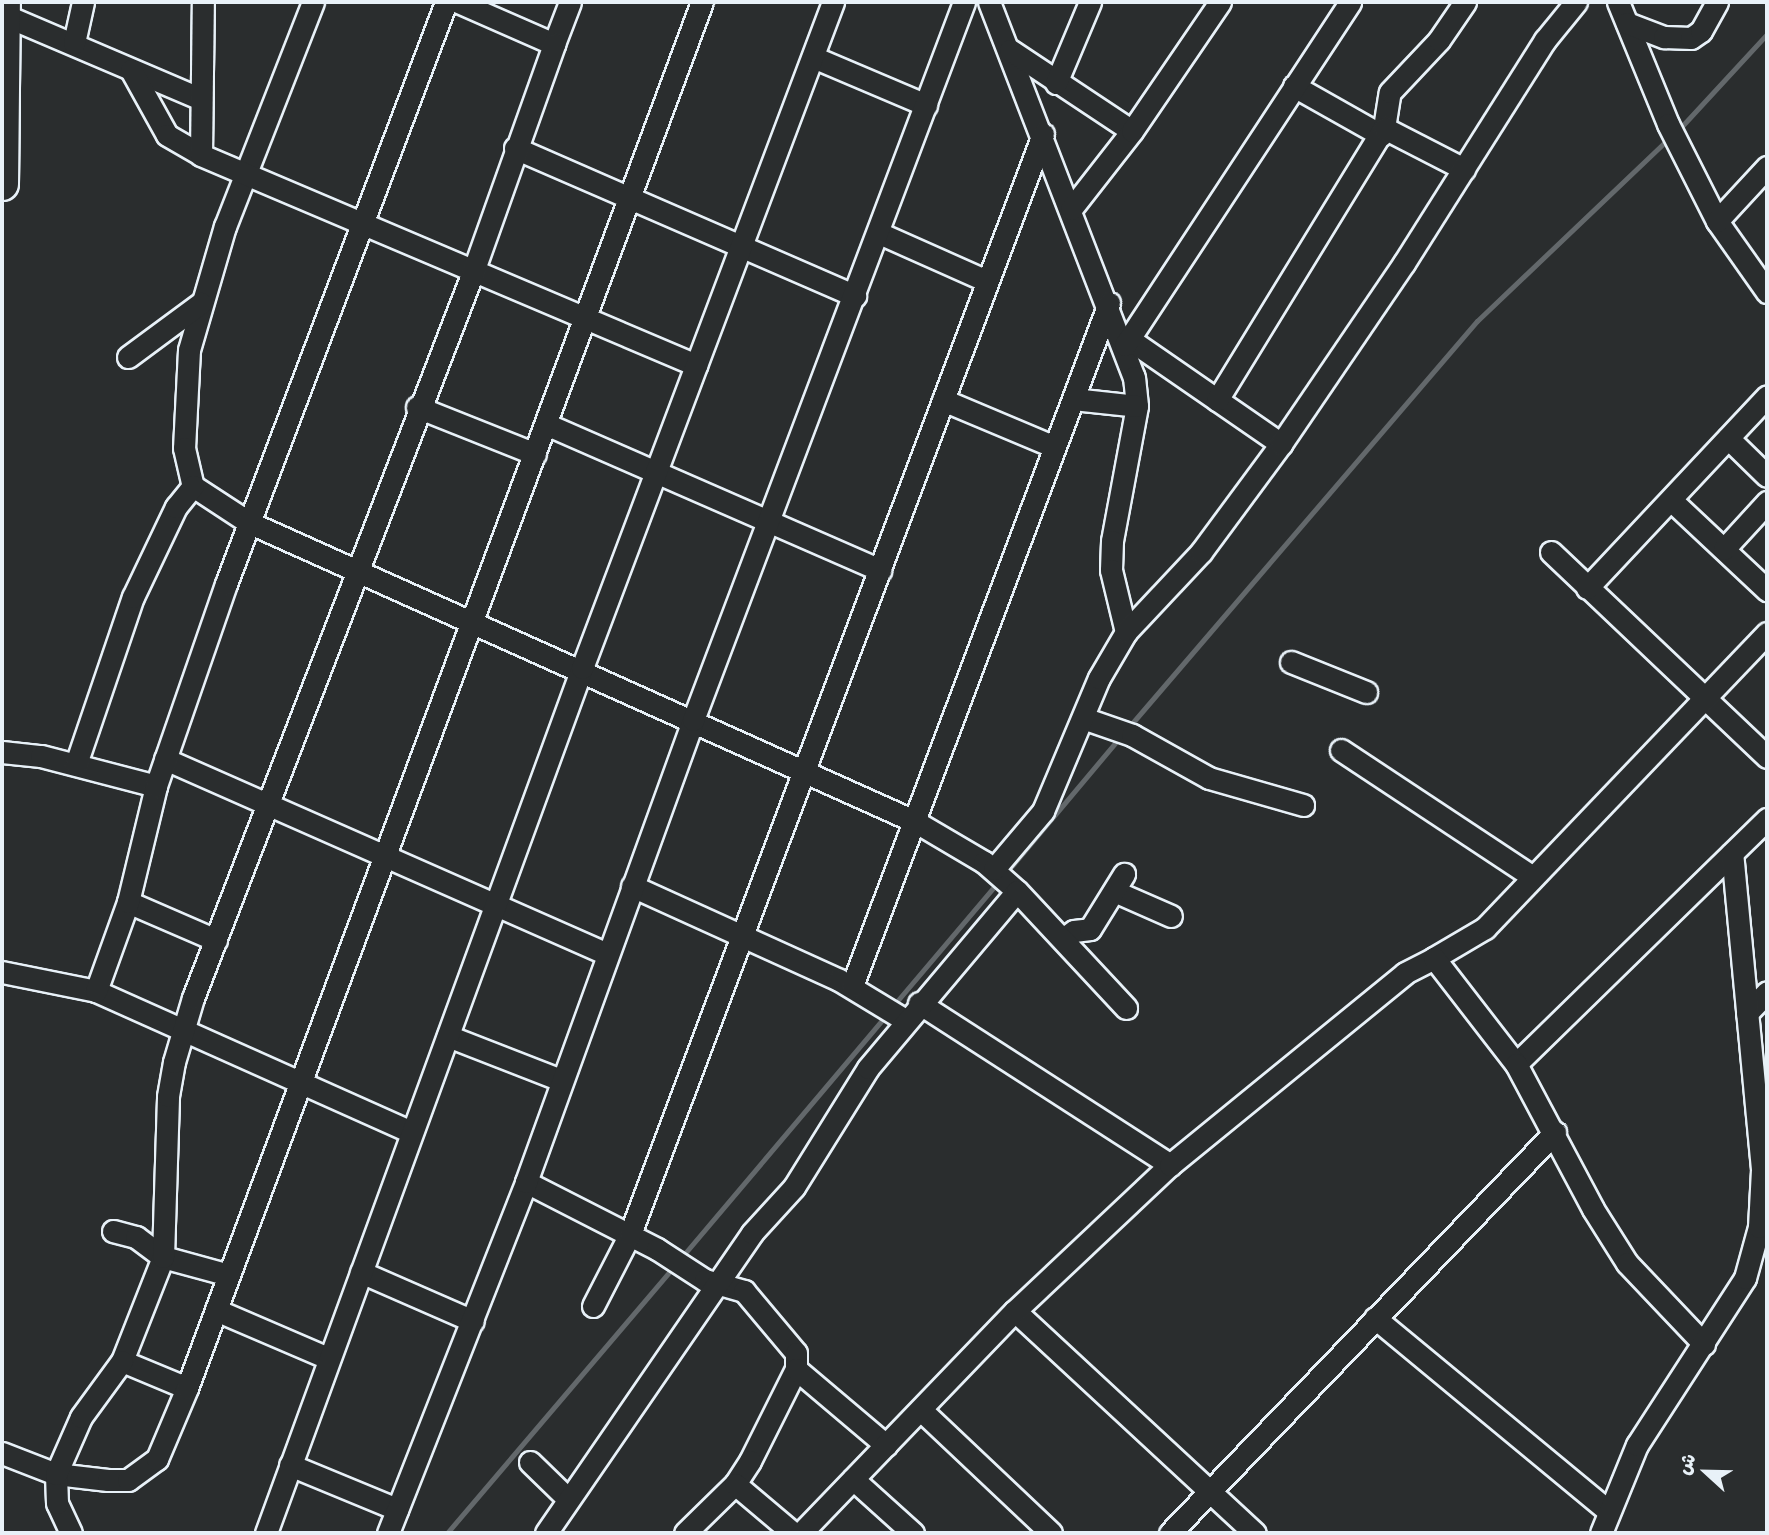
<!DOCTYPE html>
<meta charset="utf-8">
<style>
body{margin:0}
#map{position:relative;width:1769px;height:1535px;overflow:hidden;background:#2a2d2e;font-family:Caveat,"Playpen Sans Arabic",sans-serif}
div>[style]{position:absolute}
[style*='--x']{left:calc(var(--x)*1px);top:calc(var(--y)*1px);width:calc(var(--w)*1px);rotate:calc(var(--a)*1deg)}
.stream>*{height:5px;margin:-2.5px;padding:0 2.5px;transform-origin:2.5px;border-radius:2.5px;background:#63686b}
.roads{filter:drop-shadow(2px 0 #e8f1f8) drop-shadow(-2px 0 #e8f1f8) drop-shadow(0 2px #e8f1f8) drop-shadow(0 -2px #e8f1f8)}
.minor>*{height:21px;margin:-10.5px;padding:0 10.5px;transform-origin:10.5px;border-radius:10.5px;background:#2a2d2e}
.highway>*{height:32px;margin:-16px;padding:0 16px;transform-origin:16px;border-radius:16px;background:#2a2d2e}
span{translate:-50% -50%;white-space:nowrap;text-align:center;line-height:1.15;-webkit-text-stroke:5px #2a2d2e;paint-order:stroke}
.frame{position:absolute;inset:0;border:4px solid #e8f1f8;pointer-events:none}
.north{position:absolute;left:1671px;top:1437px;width:70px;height:70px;-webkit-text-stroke:5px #2a2d2e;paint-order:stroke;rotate:292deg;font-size:19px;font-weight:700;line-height:28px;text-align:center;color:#e8f1f8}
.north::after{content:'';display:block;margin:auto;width:24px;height:32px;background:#e8f1f8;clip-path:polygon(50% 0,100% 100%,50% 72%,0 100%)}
</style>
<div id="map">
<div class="stream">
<div style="--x:1683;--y:125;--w:124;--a:-47.3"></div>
<div style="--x:1134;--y:721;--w:527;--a:-49.39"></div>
<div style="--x:1477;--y:321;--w:257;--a:-43.6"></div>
<div style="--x:1011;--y:867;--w:163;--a:-50"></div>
<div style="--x:898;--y:1000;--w:148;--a:-49.7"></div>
<div style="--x:686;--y:1252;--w:302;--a:-49.8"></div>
<div style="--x:447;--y:1533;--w:343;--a:-49.6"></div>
</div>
<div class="roads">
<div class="minor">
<div style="--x:313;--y:2;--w:241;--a:111.4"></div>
<div style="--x:225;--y:226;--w:129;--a:106.2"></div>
<div style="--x:189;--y:350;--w:98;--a:92.9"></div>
<div style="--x:184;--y:448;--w:39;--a:77"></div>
<div style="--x:193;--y:486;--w:66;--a:33.2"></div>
<div style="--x:248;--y:522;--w:732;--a:24.18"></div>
<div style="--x:916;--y:822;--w:79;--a:30.5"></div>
<div style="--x:984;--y:862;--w:44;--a:41.3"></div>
<div style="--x:458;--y:2;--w:105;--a:23.6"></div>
<div style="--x:554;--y:44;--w:45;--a:-69.1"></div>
<div style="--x:989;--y:2;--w:402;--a:68.9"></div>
<div style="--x:1134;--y:377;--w:29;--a:84"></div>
<div style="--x:1137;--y:406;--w:137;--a:100.5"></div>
<div style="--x:1112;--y:541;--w:29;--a:92"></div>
<div style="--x:1111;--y:570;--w:64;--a:76.4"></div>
<div style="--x:1618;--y:2;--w:132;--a:67.7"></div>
<div style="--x:1668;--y:124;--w:109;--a:63.2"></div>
<div style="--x:1717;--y:221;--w:87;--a:54.8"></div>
<div style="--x:4;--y:15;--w:214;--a:23.1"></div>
<div style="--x:1627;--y:23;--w:40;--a:21"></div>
<div style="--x:1664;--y:37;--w:27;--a:2"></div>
<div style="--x:1691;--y:38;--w:12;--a:-35"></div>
<div style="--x:1701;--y:31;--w:33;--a:-61"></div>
<div style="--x:74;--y:43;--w:42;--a:-77.6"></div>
<div style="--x:1010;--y:50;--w:146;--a:33.6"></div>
<div style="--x:813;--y:57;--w:123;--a:23"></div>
<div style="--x:131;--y:70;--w:74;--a:61"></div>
<div style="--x:167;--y:135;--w:39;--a:30"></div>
<div style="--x:201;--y:155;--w:538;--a:22.99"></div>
<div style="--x:1056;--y:83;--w:88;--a:-67.2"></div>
<div style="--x:1294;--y:86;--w:100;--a:29.4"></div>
<div style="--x:1384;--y:128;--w:36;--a:-81"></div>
<div style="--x:1390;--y:92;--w:71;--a:-46.7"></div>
<div style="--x:1439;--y:40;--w:46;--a:-55.6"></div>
<div style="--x:515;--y:148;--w:371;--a:23.5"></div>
<div style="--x:201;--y:155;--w:153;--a:-89.3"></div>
<div style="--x:1071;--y:209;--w:99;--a:-52"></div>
<div style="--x:1132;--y:131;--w:156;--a:-55.7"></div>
<div style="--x:1717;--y:221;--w:74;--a:-47.2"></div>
<div style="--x:879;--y:233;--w:118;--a:24"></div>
<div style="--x:1129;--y:339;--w:185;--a:34.6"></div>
<div style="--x:1125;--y:345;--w:410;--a:-56.7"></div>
<div style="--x:128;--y:357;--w:91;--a:-36.5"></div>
<div style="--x:1073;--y:399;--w:64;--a:6.2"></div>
<div style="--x:943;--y:400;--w:121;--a:22.8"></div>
<div style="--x:1217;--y:400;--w:319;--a:-58.5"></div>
<div style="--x:1384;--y:128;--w:90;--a:27.1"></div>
<div style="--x:417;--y:407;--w:127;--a:21.7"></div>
<div style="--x:546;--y:424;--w:365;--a:23.6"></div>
<div style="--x:1728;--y:438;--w:54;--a:44.3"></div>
<div style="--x:1671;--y:500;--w:132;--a:43.2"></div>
<div style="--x:1724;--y:549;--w:64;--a:-47.5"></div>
<div style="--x:1551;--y:552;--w:298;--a:43.5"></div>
<div style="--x:1587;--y:588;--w:263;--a:-46.8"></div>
<div style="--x:1291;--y:662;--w:81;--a:21.8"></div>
<div style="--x:1083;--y:718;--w:52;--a:19.1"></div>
<div style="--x:1132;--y:735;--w:88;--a:29.2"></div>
<div style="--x:1209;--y:778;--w:98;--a:16"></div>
<div style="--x:1341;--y:750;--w:230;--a:33.5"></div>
<div style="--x:2;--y:752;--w:39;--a:6"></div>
<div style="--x:41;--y:756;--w:119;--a:14.6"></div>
<div style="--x:165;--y:759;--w:483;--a:23.8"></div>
<div style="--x:76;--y:764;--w:176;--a:-71.2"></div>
<div style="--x:133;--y:597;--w:100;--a:-64.5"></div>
<div style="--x:176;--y:507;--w:27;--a:-51"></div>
<div style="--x:994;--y:869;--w:76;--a:-49.8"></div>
<div style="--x:1043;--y:811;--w:144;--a:-67.2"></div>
<div style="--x:1099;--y:678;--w:53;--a:-59.6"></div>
<div style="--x:1126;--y:632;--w:110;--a:-46.8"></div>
<div style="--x:1201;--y:552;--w:134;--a:-53.5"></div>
<div style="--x:1281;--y:444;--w:219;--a:-55.8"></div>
<div style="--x:1404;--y:263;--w:264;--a:-57.7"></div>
<div style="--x:1545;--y:40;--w:49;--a:-50.8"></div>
<div style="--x:632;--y:886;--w:227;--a:24.4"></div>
<div style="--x:839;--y:980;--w:77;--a:31.2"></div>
<div style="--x:1114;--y:891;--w:62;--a:23.7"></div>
<div style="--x:128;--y:902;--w:96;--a:23.4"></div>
<div style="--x:1064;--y:938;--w:12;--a:-35"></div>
<div style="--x:1074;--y:931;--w:16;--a:-7"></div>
<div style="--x:1090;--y:929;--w:65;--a:-58.3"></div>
<div style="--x:1434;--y:958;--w:59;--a:-30.5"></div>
<div style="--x:1485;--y:928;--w:408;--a:-46.3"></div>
<div style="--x:2;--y:972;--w:96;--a:11.4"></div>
<div style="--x:96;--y:991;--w:345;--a:24.1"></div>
<div style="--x:852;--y:986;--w:730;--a:-69.38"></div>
<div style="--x:96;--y:991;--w:95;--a:-70.2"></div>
<div style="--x:128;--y:902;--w:119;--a:-76.4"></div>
<div style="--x:156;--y:786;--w:214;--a:-70.9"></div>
<div style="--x:226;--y:584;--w:622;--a:-69.29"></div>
<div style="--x:919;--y:1003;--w:299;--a:32.8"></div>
<div style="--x:1747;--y:1013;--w:29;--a:-46"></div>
<div style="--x:448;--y:1036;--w:121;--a:21.3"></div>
<div style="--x:1516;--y:1064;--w:351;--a:-44.3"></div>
<div style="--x:526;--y:1182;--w:147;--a:27.1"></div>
<div style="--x:657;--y:1249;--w:57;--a:32.9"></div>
<div style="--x:705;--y:1280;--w:41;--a:15.8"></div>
<div style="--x:744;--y:1291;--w:81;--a:50"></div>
<div style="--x:796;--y:1353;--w:16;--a:90"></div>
<div style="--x:796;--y:1369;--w:103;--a:116.6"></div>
<div style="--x:750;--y:1461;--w:27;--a:123"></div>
<div style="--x:735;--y:1484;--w:70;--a:135.6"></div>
<div style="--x:113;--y:1231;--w:24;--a:15"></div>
<div style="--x:136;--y:1237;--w:34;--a:37"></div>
<div style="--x:163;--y:1257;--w:68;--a:15.3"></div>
<div style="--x:361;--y:1272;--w:122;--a:23.6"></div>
<div style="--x:593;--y:1306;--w:81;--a:-62.8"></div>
<div style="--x:630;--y:1234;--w:1175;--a:-69.42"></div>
<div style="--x:216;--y:1310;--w:122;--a:23.2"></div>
<div style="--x:1015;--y:1311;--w:327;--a:42.8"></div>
<div style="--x:1375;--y:1318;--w:303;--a:39.6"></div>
<div style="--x:796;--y:1369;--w:118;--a:40.2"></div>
<div style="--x:187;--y:1388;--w:70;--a:-157.4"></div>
<div style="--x:122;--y:1361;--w:112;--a:-68.5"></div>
<div style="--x:163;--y:1257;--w:161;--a:-88.2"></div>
<div style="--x:168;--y:1096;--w:35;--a:-80"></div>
<div style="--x:174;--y:1062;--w:67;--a:-73.5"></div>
<div style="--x:193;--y:998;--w:778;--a:-68.91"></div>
<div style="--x:473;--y:272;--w:242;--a:-70.4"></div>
<div style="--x:921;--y:1410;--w:179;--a:43.4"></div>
<div style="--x:2;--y:1453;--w:58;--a:21.3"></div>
<div style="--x:56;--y:1474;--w:52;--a:6.6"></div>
<div style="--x:108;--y:1480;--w:20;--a:0"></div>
<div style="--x:128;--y:1480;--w:36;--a:-36"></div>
<div style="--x:157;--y:1459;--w:77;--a:-67.1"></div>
<div style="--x:187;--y:1388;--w:1479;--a:-69.62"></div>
<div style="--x:530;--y:1462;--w:52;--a:44.2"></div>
<div style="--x:290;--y:1465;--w:116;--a:22.4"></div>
<div style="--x:853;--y:1479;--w:81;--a:42"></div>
<div style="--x:735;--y:1484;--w:76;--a:40.2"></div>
<div style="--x:71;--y:1533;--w:33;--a:-115"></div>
<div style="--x:57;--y:1503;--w:29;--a:-92"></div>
<div style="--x:56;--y:1474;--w:62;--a:-66.3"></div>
<div style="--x:81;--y:1417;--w:69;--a:-53.8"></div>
<div style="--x:266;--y:1533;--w:921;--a:-69.93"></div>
<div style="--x:582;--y:668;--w:712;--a:-69.35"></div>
<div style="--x:388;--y:1533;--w:377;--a:-68.5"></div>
<div style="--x:526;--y:1182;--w:491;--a:-70.1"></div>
<div style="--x:693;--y:720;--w:767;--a:-69.32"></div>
<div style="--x:546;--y:1533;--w:364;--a:-55.5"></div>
<div style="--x:752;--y:1233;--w:62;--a:-47.6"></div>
<div style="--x:794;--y:1187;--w:140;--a:-58.1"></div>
<div style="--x:868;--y:1068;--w:231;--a:-49.9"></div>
<div style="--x:1017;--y:891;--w:160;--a:47"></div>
<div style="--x:801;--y:1533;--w:308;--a:-46.1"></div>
<div style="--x:1015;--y:1311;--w:213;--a:-43.3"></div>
<div style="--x:1170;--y:1165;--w:303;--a:-39.2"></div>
<div style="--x:1405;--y:973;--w:33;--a:-27"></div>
<div style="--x:1434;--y:958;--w:134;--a:52.3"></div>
<div style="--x:1516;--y:1064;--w:164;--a:62"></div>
<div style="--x:1593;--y:1209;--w:64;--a:57.8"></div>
<div style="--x:1627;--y:1263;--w:112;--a:46.5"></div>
<div style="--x:1170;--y:1533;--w:556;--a:-46.17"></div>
<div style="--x:1601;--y:1533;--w:95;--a:-67.8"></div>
<div style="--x:1637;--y:1445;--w:199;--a:-57.1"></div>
<div style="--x:1745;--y:1278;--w:53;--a:-74.6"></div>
<div style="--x:1759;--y:1227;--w:58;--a:-87"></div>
<div style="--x:1762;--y:1169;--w:317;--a:-95.4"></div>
</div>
<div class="highway">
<div style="--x:2;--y:184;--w:182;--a:-89.4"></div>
</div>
</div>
<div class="frame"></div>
<div class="north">ش</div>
</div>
